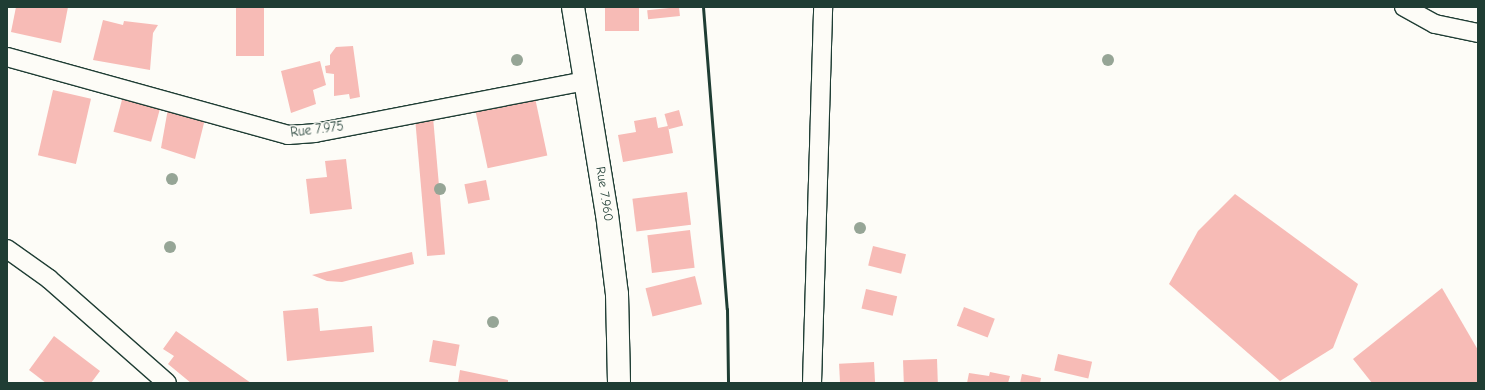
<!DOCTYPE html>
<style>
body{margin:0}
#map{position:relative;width:1485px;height:390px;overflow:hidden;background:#fdfcf7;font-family:"Comic Neue",sans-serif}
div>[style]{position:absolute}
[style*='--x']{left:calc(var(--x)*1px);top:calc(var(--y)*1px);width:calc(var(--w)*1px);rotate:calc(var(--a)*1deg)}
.building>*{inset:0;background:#f7bbb6;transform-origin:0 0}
.roads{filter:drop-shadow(1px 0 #1f3d34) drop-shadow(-1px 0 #1f3d34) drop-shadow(0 1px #1f3d34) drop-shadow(0 -1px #1f3d34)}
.street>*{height:18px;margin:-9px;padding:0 9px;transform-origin:9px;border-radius:9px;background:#fdfcf7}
.secondary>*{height:22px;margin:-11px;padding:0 11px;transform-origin:11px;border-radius:11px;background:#fdfcf7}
.rail>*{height:3px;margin:-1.5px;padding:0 1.5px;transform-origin:1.5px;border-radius:1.5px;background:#1f3d34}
.trees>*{width:12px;height:12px;margin:-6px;border-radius:50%;background:#96a596}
span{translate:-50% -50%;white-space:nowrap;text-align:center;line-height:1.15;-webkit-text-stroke:3px #fdfcf7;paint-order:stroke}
.street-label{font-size:13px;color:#1f3d34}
.frame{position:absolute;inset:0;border:8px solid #1f3d34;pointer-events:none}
</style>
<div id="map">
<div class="building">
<div style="clip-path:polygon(16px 7px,68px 7px,61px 43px,11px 32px)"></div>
<div style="left:236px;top:7px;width:28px;height:49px"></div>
<div style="left:605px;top:7px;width:34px;height:24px"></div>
<div style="left:679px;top:7px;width:9px;height:32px;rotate:84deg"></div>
<div style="clip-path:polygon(103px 20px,123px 25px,124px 21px,158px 25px,153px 33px,150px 70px,93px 60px)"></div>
<div style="clip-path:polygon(353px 46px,360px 97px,350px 99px,349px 94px,334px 96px,334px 74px,326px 73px,325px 66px,330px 65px,330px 55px,336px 47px)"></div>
<div style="clip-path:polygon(320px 61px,326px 85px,313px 90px,316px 104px,291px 113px,281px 71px)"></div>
<div style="left:53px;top:90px;width:39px;height:67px;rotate:13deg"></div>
<div style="left:534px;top:93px;width:64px;height:61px;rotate:78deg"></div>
<div style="left:123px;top:96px;width:39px;height:37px;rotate:15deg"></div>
<div style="clip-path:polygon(169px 103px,206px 115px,195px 159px,161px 148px)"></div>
<div style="left:679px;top:110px;width:16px;height:15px;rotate:75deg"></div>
<div style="left:433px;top:117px;width:138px;height:18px;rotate:85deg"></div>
<div style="clip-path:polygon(656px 117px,658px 128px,668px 126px,673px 153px,623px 162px,618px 135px,636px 132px,634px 121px)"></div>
<div style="clip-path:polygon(346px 159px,352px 209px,310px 214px,306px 179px,327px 177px,325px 161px)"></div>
<div style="left:486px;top:180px;width:20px;height:22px;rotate:79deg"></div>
<div style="left:687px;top:192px;width:33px;height:55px;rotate:83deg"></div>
<div style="clip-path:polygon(1235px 194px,1358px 284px,1333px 348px,1280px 381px,1169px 284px,1198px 231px)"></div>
<div style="left:690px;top:230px;width:38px;height:43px;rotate:83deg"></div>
<div style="left:873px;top:246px;width:34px;height:20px;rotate:14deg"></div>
<div style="clip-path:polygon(412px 252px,414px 264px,342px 282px,327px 281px,312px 275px)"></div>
<div style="left:695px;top:276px;width:29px;height:51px;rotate:76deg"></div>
<div style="clip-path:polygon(1442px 288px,1478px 350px,1478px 383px,1372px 383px,1353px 359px)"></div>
<div style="left:866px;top:289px;width:32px;height:20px;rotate:13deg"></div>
<div style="left:964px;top:307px;width:33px;height:20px;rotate:21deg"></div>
<div style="clip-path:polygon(318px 308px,320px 331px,372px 326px,374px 352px,287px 361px,283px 311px)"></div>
<div style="clip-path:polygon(176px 331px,251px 383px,191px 383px,168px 364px,174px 356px,163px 349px)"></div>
<div style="clip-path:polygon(54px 336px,100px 371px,91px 383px,46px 383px,29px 370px)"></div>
<div style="left:433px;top:340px;width:27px;height:22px;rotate:10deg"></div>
<div style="left:1058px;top:354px;width:35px;height:17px;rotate:13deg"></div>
<div style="left:937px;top:359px;width:24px;height:34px;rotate:88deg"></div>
<div style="left:874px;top:362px;width:21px;height:35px;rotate:87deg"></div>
<div style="clip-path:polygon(460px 370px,508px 380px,508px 383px,458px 383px)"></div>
<div style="clip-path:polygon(990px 372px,1010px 376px,1008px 383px,967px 383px,969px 373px,989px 376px)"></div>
<div style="clip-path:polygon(1022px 374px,1041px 378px,1040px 383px,1020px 383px)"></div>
</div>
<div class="roads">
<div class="street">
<div style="--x:1404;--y:7;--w:35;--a:29"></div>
<div style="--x:1435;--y:24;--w:44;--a:11.8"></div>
<div style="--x:7;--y:57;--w:292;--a:15.5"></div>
<div style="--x:288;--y:135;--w:27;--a:-4"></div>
<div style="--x:315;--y:133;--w:276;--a:-10.9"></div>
<div style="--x:7;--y:249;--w:52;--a:35.5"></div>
<div style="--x:49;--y:279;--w:157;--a:41.4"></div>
<div style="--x:812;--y:383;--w:376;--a:-88.3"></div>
</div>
<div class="secondary">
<div style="--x:573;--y:7;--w:210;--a:80.7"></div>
<div style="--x:607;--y:214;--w:81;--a:82.9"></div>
<div style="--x:617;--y:294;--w:89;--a:88.7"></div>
</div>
</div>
<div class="rail">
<div style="--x:703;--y:7;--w:303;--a:85.5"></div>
<div style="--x:727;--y:309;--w:74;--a:89.2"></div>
</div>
<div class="trees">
<div style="left:517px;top:60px"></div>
<div style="left:1108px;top:60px"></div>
<div style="left:172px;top:179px"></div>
<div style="left:440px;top:189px"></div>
<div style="left:860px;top:228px"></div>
<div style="left:170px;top:247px"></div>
<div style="left:493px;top:322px"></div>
</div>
<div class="street-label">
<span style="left:317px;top:130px;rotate:-7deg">Rue 7.975</span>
<span style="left:604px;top:194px;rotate:81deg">Rue 7.960</span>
</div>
<div class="frame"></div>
</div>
